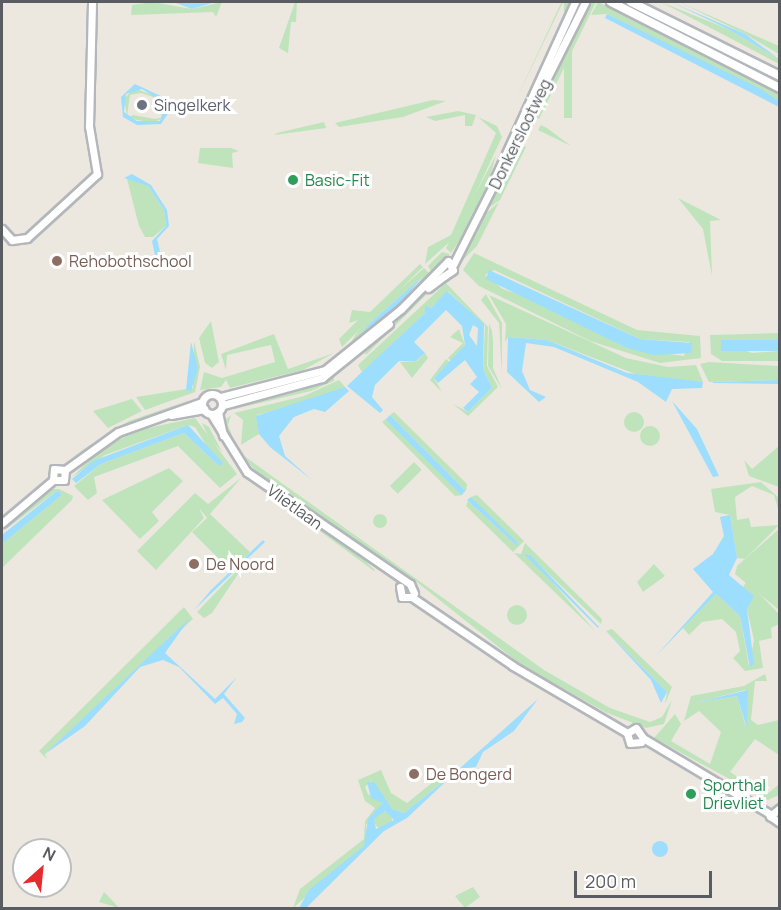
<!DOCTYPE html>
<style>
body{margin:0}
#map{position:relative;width:781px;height:910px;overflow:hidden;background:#ece8e0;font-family:Manrope,sans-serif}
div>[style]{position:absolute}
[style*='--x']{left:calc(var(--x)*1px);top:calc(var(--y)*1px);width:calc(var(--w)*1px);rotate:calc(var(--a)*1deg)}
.green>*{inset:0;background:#bfe4bc;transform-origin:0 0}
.round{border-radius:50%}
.water>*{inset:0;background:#9dddfe;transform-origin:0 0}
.roads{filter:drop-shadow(2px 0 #b3b7bb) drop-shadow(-2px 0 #b3b7bb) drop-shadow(0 2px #b3b7bb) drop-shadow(0 -2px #b3b7bb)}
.tertiary>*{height:7px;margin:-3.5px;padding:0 3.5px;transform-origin:3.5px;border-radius:3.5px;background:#fff}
.tertiary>.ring{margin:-3.5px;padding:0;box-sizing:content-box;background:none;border:7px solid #fff;border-radius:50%}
.secondary>*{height:8px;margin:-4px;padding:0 4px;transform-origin:4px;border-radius:4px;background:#fff}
.dots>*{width:16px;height:16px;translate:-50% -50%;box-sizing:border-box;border:3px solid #fff;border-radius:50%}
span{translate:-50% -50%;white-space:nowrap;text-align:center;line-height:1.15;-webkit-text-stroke:6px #fff;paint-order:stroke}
.worship-label{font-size:16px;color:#5b616d}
.left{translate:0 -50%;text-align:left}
.street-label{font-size:16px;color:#595d61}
.leisure-label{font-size:16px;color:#27864d}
.education-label{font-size:16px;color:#785e54}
.frame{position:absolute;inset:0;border:3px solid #595d61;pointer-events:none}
.north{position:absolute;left:12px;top:838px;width:60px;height:60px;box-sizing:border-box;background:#fff;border:2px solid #bdbec0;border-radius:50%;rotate:27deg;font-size:16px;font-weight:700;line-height:24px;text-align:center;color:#595d61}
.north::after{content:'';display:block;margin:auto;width:21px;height:27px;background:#e72a2e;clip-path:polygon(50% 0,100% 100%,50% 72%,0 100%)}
.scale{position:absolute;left:574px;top:871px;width:138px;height:27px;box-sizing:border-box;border:3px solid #595d61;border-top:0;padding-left:8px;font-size:18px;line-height:21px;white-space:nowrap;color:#595d61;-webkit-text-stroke:4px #fff;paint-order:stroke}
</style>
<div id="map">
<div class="green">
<div style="clip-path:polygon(152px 2px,192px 9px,222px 2px,216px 17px,213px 12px,131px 15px,132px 5px)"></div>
<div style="clip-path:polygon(295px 2px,297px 2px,296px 22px,291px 22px,288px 53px,279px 48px)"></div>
<div style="clip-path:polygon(558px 2px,563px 2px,513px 106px,561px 3px)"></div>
<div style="left:564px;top:2px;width:8px;height:116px"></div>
<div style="clip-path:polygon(589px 2px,596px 2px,539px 119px,532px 115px)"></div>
<div style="clip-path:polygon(598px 2px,779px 91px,779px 101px,607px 14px,591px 15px)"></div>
<div style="clip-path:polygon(661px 2px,728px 29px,779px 59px,779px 64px)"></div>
<div style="clip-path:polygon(679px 2px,779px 46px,779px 54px,745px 34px)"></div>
<div style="clip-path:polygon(134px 88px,160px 98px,165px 114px,153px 97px,141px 93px,130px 95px,127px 116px,124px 99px)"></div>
<div style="clip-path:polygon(433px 100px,446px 101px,403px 117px,339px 127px,335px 123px)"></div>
<div style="clip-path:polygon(458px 111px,476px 115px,472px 126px,465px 126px,465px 115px,435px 121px,426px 117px)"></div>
<div style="clip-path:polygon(133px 115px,155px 119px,164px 117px,153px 123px,128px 118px)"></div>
<div style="clip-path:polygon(478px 117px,497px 126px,502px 137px,455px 237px,425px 264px,428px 247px,451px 235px,496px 133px)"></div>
<div style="clip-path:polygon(324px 122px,326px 128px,274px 135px,277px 133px)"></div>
<div style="clip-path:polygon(541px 125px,547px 128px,571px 146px,538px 130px)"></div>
<div style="clip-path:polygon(521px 144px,526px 147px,500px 200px,487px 209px)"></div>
<div style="clip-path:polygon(200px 148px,231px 148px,239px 151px,232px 153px,233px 168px,198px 163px)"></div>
<div style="clip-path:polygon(496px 155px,481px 209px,451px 253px,446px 248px)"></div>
<div style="clip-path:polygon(134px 178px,148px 186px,164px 210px,166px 226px,153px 237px,145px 237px,139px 226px,127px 179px)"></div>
<div style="clip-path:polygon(678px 198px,721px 220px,710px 221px,712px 276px,703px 229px)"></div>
<div style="clip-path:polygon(499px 202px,477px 246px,461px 262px,483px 216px)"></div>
<div style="clip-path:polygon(442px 252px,450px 254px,432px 273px,428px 266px)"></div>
<div style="clip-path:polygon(evenodd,474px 253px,637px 330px,700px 336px,701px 358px,660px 363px,590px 341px,479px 286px,463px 270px,474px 253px,494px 270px,640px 339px,689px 342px,684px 356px,627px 348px,544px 303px,503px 289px,485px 275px,494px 270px)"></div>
<div style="clip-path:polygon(420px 264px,423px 267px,342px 347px,339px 339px,358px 320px,349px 323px,352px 310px,370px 312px)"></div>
<div style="clip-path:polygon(evenodd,424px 268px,431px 275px,419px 290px,356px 344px,352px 340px,366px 320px,424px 268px,422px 277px,412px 293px,360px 337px,370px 323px,422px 277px)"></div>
<div style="clip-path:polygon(438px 283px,367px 354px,364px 354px,422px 294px)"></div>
<div style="clip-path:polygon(446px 283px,488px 327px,487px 366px,498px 387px,468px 416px,453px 404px,468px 412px,492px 388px,483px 369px,485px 326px,448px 291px,431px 308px,425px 305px,425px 313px,369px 366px,362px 372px,358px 365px)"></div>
<div style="clip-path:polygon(486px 294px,502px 323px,502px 375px,499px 323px,481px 300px)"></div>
<div style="clip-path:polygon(489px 295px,626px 358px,668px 367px,696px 365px,703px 382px,648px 379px,547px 340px,508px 337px,505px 342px,506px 324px)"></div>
<div style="clip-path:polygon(211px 321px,219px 362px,212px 368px,205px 363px,199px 338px)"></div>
<div style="clip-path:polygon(489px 324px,490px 326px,492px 331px,493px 340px,493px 368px,502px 389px,488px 366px)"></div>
<div style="clip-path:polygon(459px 329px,465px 345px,451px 361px,448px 358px,463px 343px,450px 337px)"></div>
<div style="clip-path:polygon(779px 333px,779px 340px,721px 341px,752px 353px,779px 351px,779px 361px,722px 361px,711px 354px,710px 335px)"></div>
<div style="clip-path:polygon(274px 334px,288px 369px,334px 353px,303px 370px,230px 388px,226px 380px,221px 387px,200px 390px,204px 372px,222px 378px,275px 362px,271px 345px,227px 355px,226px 370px,221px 354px)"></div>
<div style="clip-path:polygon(194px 341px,200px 367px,195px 392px,145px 410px,136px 397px,193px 388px)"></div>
<div style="clip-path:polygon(425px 353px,428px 358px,412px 378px,400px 362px,417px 361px)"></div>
<div style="clip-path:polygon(446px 359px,450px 362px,434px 378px,442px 392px,430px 380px)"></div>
<div style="clip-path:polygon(709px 362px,779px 366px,779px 380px,709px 382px,700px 364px)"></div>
<div style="clip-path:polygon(334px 374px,334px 381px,311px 391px,235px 409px,233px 404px,296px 390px)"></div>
<div style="clip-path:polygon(339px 380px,345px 387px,330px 395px,257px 415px,259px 434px,241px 445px,243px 420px,234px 413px,304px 396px)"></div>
<div style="clip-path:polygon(132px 399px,142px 411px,108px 428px,93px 411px)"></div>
<div style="clip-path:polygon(190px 400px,124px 426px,68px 459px,129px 421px)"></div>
<div class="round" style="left:624px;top:412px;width:20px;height:20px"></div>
<div style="clip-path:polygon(394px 412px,467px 484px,466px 491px,390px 415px)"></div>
<div style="clip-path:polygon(231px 415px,228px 425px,238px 451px,250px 470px,374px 559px,389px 568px,259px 476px,244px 456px,544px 670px,610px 708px,650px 722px,662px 717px,672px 700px,664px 724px,646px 728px,605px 712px,520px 664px,413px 579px,386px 570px,248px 469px,225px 435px,222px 423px)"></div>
<div style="clip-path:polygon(195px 418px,237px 474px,220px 488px,178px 446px,94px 477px,97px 493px,88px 500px,74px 486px,101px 464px,184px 433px,219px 466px,195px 427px,188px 425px,105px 455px,72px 477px,97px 453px,134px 431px)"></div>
<div style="clip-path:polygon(386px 419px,463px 495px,455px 496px,382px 422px)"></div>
<div style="clip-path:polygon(202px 423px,209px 427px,222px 452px,209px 438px)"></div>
<div class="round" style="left:640px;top:426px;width:20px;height:20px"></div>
<div style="clip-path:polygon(779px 446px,779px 487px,749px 476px,744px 460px,752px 469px)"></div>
<div style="left:414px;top:462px;width:11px;height:34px;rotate:45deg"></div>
<div style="clip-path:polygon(169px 468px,183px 481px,152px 512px,159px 521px,140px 539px,102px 500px)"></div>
<div style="clip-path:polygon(241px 478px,210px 514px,250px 552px,231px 571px,192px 532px,207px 518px,199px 508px,204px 518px,156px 570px,137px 551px,195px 493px,208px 504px)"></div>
<div style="clip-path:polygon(761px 482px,778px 497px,780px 516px,774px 495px,752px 486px,735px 497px,737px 520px,749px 518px,751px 527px,779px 525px,745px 559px,737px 558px,730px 515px,715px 512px,711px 489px)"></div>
<div style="clip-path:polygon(53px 489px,59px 489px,73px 496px,72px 500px,2px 568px,2px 544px,62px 495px,58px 490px,2px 532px)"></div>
<div style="clip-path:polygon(268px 493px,363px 559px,375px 570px,374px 571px)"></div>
<div style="clip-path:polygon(477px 495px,524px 541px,513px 552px,466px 506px,468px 501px,517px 546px,471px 497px)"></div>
<div class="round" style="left:373px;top:514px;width:14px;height:14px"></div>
<div style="clip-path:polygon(779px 529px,779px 610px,735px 574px,737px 566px)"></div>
<div style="clip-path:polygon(525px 543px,602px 619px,601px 624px,527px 553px,595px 631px,514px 553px,521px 554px)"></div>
<div style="clip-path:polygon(248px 559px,212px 613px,204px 618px,197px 612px)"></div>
<div style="clip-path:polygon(654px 564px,665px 576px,643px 592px,637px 582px)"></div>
<div style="clip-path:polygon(747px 581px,779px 614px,779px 624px,771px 628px,772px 638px,759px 641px,763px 668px,745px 671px,733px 658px,740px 651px,736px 632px,722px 619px,702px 622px,689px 635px,683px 628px,716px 594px,740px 616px,749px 666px,754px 640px,747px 609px,753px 596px,743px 587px)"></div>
<div class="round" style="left:507px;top:605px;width:20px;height:20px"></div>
<div style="clip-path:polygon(184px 607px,193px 619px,45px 754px,47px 759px,39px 751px)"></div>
<div style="clip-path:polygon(612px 629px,672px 687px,665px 704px,667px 692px,606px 631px)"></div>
<div style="clip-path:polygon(evenodd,765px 674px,767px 681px,755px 681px,751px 720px,758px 725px,779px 720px,779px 755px,755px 739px,730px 772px,766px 795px,778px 785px,779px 795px,768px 800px,654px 738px,675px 714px,681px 724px,671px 741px,710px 764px,721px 732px,699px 711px,684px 721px,691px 696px,744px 686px,765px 674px,745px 690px,746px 727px,737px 696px,694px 703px,745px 690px)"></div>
<div style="clip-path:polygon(381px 770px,391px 793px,407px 803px,438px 778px,457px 771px,404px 813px,392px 809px,371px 781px,365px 787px,368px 794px,383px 803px,366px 825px,367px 837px,364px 846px,293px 908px,300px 889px,364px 839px,365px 821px,375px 808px,365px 801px,358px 780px)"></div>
<div class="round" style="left:374px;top:811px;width:18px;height:18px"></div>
<div style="clip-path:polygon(473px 887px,480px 897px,465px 908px,455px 896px)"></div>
<div style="clip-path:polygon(104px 892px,111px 899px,119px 908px,99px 902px)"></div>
</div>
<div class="water">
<div style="clip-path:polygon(173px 2px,215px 2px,192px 9px)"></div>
<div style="clip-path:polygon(671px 2px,745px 34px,779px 59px,728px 29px)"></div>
<div style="clip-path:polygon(607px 14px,759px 88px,779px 101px,779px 107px,605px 18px)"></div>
<div style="clip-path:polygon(evenodd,135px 84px,165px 98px,169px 112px,161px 124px,137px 125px,123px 117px,121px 97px,135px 84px,142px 89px,165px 104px,160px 121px,137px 121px,124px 112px,126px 94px,142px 89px)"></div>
<div style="clip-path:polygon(132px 174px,151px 185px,167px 210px,169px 226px,157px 239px,164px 268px,158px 270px,152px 241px,166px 226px,164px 210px,148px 186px,124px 178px)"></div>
<div style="clip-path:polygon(489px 270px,640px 339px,692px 343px,691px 353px,654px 355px,627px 348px,486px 279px)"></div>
<div style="clip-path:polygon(422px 277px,400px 305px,359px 337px,370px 323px)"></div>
<div style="clip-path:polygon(evenodd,447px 291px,484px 324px,483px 369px,492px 388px,468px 412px,463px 408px,479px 392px,470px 384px,477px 377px,465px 360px,438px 383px,434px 378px,465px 345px,462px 326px,446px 310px,414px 342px,425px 353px,416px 361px,399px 361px,375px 385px,372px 397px,383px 410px,380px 413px,347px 386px,425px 313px,425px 305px,431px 308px,447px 291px,473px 325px,478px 328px,477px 346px,469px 335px,473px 325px)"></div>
<div style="clip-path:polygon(508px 337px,547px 340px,627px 373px,703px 382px,702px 388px,672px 389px,666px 402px,638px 382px,554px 347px,526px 343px,522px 371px,530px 390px,546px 397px,539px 402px,507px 372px)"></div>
<div style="left:779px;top:340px;width:11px;height:58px;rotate:90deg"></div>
<div style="clip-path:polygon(191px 342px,198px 368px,191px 391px,186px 390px)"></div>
<div style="clip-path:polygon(780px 380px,779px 384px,712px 383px,714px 382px)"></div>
<div style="clip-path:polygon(345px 387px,349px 391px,325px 412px,314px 409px,294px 417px,279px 436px,285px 456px,312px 480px,270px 447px,259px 434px,256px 416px)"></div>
<div style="clip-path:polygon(672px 401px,697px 429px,719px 476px,713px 477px)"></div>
<div style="left:390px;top:415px;width:107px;height:6px;rotate:45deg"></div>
<div style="clip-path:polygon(188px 425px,223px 463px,219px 466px,184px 433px,101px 464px,76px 483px,72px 479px,93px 461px)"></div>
<div style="clip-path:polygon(58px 490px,62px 495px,2px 544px,2px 535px)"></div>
<div style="clip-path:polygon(471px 497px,517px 542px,517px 546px,467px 500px)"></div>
<div style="clip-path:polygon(730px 515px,737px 558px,729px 575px,754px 596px,747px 609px,754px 664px,750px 667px,740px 616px,716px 594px,655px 657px,713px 592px,693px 569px,713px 554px,724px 536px,720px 517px)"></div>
<div style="clip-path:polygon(263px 540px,265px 542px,194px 610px,211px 590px)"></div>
<div style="clip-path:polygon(524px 554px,530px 555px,599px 627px,598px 628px)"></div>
<div style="clip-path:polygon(190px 618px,165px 653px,215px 699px,237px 677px,224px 694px,245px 718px,242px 722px,234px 724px,237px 714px,223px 698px,215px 704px,179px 667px,163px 660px,140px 667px,85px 726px,45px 754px)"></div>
<div style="clip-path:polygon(606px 631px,667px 692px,661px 703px,651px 680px)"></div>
<div style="clip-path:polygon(748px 690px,747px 728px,737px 696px,694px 703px)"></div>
<div style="clip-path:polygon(538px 699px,514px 731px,483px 752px,476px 767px,459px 769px)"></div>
<div style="clip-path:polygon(evenodd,457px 771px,407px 818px,384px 831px,306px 908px,299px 908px,309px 890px,364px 846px,368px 819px,383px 803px,371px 798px,367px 782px,374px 782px,392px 809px,404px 813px,457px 771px,385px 811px,394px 820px,376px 829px,374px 819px,385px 811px)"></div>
<div class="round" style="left:652px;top:841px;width:16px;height:16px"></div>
</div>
<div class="roads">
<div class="tertiary">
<div style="--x:493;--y:182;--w:198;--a:-65.5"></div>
<div style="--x:2;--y:229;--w:15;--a:48"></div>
<div style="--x:12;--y:240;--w:15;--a:-8"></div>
<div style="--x:27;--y:238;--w:95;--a:-42.4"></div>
<div style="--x:97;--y:174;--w:49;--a:-99.5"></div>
<div style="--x:89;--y:126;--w:124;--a:-88.6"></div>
<div style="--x:453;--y:265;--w:294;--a:-63.3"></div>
<div style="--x:428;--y:288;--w:20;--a:-37"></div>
<div class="ring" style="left:202px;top:394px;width:13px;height:13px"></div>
<div style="--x:221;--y:397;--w:107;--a:-14.6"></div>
<div style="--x:325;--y:370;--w:97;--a:-38.8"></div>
<div style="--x:401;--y:309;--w:67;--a:-45.6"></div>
<div style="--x:448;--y:261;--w:10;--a:61"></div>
<div style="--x:453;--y:270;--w:11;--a:146"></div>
<div style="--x:223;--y:405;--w:103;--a:-15.3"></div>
<div style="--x:322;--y:378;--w:86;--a:-38.9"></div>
<div style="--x:218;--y:412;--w:24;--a:78"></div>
<div style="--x:211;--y:414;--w:68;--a:58.2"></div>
<div style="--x:247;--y:472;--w:198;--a:34.5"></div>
<div style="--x:410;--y:584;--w:10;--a:66"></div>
<div style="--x:171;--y:415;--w:34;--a:-10"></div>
<div style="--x:65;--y:470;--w:65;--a:-35.6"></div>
<div style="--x:118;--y:432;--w:89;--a:-19.7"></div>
<div style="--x:53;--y:480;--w:11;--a:-85"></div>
<div style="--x:54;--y:469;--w:11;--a:5"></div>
<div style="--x:53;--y:480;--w:11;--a:0"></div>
<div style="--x:64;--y:480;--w:10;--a:-84"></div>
<div style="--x:2;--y:523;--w:67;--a:-40.1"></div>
<div style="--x:400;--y:587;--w:10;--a:79"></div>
<div style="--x:402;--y:597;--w:10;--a:0"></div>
<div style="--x:412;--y:597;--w:122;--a:34.3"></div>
<div style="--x:513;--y:666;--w:132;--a:30.4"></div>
<div style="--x:643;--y:738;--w:148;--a:30.9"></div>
<div style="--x:641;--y:742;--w:11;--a:175"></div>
<div style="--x:630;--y:743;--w:10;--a:-107"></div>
<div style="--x:627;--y:733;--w:10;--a:-29"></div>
<div style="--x:636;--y:728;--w:12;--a:55"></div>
<div style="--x:780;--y:808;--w:13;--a:141"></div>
<div style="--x:770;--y:816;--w:12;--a:35"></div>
</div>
<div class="secondary">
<div style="--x:611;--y:2;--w:190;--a:27"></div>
<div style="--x:631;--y:2;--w:166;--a:26.4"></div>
</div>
</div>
<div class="dots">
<div style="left:142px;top:105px;background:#6b7280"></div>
<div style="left:293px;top:180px;background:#2e9e5b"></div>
<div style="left:57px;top:261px;background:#8d6e63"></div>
<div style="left:194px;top:564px;background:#8d6e63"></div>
<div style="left:414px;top:774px;background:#8d6e63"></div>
<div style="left:691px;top:794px;background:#2e9e5b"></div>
</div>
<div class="worship-label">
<span class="left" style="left:154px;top:105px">Singelkerk</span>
</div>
<div class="street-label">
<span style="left:520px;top:134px;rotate:-64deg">Donkerslootweg</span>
<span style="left:295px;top:507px;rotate:36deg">Vlietlaan</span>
</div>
<div class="leisure-label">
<span class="left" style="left:305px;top:180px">Basic-Fit</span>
<span class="left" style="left:703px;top:794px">Sporthal<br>Drievliet</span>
</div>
<div class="education-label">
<span class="left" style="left:69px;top:261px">Rehobothschool</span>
<span class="left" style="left:206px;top:564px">De Noord</span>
<span class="left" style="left:426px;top:774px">De Bongerd</span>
</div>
<div class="frame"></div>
<div class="north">N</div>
<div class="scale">200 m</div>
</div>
